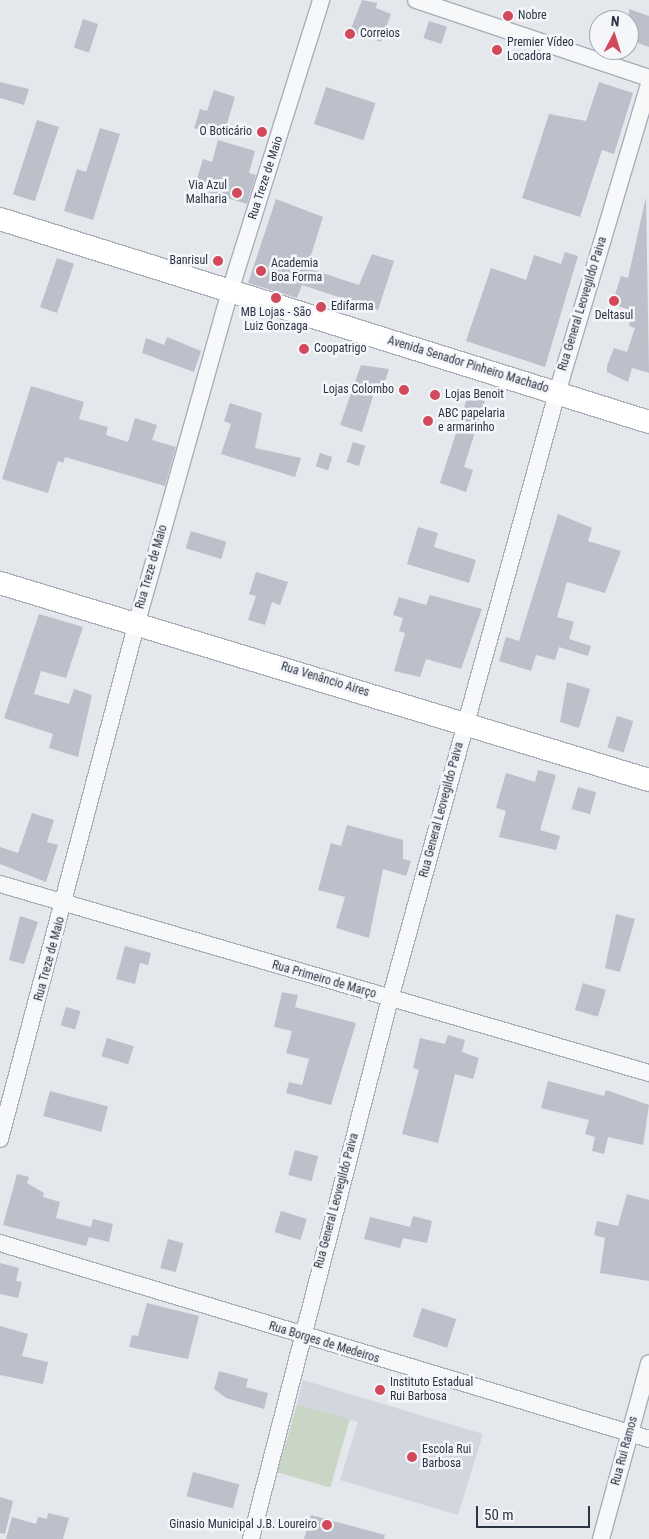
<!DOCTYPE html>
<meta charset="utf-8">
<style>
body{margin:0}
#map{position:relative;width:649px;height:1539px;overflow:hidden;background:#e4e7ec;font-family:"Roboto Condensed",sans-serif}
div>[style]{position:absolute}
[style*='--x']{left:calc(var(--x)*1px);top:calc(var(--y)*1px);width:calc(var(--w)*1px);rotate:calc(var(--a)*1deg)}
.built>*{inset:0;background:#d2d6de}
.green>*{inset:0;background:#c9d6c5;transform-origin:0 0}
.building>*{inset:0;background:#bbc0ca;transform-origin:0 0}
.roads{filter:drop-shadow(1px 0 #a9aeb7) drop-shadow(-1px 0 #a9aeb7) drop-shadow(0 1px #a9aeb7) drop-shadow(0 -1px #a9aeb7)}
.minor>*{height:16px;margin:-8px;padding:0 8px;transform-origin:8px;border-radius:8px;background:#f7f8fa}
.secondary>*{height:22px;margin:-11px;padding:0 11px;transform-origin:11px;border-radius:11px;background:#fff}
.dots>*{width:14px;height:14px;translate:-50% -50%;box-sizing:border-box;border:2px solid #f4f6f9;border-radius:50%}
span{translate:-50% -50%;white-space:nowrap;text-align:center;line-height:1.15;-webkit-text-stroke:5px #f4f6f9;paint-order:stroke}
.poi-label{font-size:12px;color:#2b3445}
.left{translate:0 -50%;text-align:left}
.right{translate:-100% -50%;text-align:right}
.street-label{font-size:12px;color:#2b3445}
.north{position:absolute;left:589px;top:10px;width:50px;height:50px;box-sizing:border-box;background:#f4f6f9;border:1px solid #a4a8b1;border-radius:50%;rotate:5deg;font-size:14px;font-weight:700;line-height:20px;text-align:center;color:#2b3445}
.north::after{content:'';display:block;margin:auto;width:18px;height:22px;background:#d1495b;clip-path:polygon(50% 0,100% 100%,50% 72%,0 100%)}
.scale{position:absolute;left:476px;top:1506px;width:114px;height:22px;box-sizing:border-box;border:2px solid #2b3445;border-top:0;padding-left:6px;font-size:15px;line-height:18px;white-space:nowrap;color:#2b3445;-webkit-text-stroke:4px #f4f6f9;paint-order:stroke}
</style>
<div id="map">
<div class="built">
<div style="clip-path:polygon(303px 1380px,483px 1434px,458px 1515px,340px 1480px,358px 1422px,297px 1404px)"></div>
</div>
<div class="green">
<div style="left:297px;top:1404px;width:55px;height:71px;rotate:16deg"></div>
</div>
<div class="building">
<div style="clip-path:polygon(362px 0,377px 3px,376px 8px,391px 14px,381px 42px,350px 31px)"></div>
<div style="clip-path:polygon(629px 9px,649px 16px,649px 47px,629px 40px)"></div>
<div style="left:83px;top:19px;width:16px;height:30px;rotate:18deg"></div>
<div style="left:429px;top:21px;width:19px;height:18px;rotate:18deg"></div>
<div style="clip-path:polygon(0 82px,29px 89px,24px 105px,0 98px)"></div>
<div style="clip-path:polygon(599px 82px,633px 93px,614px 154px,602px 150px,580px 217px,522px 198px,549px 114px,586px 121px)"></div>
<div style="left:326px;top:87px;width:52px;height:39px;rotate:18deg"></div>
<div style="clip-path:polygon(214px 90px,235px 97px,223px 137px,194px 128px,200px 109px,207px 111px)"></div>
<div style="left:37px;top:120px;width:23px;height:78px;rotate:18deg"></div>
<div style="clip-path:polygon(100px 128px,120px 134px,93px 220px,64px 211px,77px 169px,86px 172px)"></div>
<div style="clip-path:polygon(218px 140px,255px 151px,249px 173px,256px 175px,247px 204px,194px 188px,203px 159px,212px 162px)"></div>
<div style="clip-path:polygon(646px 197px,649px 373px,632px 368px,628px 382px,607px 372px,607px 366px,614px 348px,627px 352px,635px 328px,629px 326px,633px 311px,612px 304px,621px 276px,628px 278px)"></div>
<div style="clip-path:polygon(276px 199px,323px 217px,307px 268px,359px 285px,372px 254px,394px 261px,378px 310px,302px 285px,297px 298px,248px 283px)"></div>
<div style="clip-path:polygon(565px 252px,578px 256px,545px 367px,466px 341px,491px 268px,526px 280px,534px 255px,561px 264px)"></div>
<div style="left:57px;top:258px;width:18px;height:52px;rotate:19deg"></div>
<div style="clip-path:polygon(167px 337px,201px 351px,194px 372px,142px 353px,146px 338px,164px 345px)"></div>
<div style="clip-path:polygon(361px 365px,389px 369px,384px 385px,377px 383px,362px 432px,340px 425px)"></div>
<div style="clip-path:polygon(31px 386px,84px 402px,79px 419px,108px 427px,106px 435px,128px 442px,135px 418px,157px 425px,152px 440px,176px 447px,165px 486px,65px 457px,63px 463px,58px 461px,48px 493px,2px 479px)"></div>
<div style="clip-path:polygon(469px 392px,486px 397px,464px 467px,473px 470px,466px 492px,440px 483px)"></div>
<div style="clip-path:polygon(230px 403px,262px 413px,255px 448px,301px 458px,295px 477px,221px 454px,231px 424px,224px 421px)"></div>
<div style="left:353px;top:442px;width:13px;height:21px;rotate:18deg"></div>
<div style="left:320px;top:453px;width:13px;height:14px;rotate:18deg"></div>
<div style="clip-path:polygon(558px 514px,592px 528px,588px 541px,621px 551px,605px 593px,567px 582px,557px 617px,574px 622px,569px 639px,591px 646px,588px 656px,559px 647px,555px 660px,536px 655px,531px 671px,499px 661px,506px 637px,519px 641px)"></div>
<div style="clip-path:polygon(418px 527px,438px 533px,434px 547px,476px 560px,469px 583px,407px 564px)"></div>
<div style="left:191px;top:531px;width:37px;height:18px;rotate:17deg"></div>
<div style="clip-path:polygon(256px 572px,288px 582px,280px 605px,272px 602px,265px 625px,248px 620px,256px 596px,249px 594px)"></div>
<div style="clip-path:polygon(430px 595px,482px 609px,461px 669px,426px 659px,420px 677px,394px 671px,405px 633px,399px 631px,403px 618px,393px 615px,399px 597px,426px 605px)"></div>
<div style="clip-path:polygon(39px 614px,83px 627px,66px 678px,41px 671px,34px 694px,69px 704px,74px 689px,92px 695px,78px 757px,49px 748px,53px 734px,4px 718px)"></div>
<div style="clip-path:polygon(567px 682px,590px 689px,579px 728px,560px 722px)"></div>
<div style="left:617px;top:716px;width:17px;height:33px;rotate:17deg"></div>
<div style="clip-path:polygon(538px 770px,556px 775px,540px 830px,560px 836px,556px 850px,499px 837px,506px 811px,496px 808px,506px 773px,535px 782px)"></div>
<div style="left:578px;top:787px;width:19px;height:23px;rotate:16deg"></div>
<div style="clip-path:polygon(32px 813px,54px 820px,47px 842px,58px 845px,46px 882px,0 864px,0 847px,18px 853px)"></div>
<div style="clip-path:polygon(347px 825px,403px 840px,403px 859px,411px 861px,406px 876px,383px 869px,369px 938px,336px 928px,345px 897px,318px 890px,331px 843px,341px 846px)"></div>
<div style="clip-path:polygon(616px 914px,635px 919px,620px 972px,605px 968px)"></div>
<div style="clip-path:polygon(20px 916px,38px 922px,24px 964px,9px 960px)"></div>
<div style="clip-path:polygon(125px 946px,151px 953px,148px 965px,140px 963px,135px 984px,116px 979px)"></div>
<div style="left:583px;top:983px;width:24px;height:28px;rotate:17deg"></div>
<div style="clip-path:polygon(282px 992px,298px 995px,295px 1007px,356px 1023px,331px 1105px,286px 1093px,289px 1082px,302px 1085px,309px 1059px,286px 1053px,292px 1031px,274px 1027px)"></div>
<div style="left:66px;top:1007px;width:15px;height:19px;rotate:16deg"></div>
<div style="clip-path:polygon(448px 1035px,465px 1040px,462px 1052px,479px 1058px,473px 1079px,455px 1074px,438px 1143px,402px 1134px,419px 1070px,413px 1068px,420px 1038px,445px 1044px)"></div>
<div style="left:107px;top:1038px;width:28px;height:19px;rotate:17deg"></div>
<div style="clip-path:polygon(548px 1081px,604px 1096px,606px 1090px,649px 1105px,643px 1145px,608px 1137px,604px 1154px,592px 1151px,595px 1137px,585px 1134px,589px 1120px,541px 1108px)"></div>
<div style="left:50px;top:1091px;width:60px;height:26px;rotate:15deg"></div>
<div style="left:295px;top:1150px;width:24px;height:26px;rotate:15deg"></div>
<div style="clip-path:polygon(17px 1174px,29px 1177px,27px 1183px,44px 1193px,43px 1197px,60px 1202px,56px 1218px,91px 1227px,93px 1219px,113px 1224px,109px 1242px,89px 1237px,86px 1246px,3px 1225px)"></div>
<div style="clip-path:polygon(627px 1194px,649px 1200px,649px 1281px,600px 1273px,605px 1238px,594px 1235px,597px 1221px,618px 1226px)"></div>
<div style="left:281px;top:1211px;width:27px;height:22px;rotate:17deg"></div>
<div style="clip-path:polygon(413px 1216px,432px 1221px,427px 1243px,403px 1238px,400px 1248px,364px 1239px,370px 1217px,410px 1227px)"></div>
<div style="left:168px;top:1239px;width:16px;height:30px;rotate:15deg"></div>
<div style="clip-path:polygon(0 1263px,19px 1268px,16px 1281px,22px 1282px,18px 1298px,0 1294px)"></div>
<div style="clip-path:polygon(147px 1303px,199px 1316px,188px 1359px,129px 1347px,132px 1335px,138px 1336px)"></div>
<div style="left:422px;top:1308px;width:36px;height:30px;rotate:18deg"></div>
<div style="clip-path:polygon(0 1326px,28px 1334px,22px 1356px,48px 1362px,43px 1384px,0 1375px)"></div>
<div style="clip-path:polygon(219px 1371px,248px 1379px,246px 1387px,268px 1393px,264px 1409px,226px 1398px,214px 1389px)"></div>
<div style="left:193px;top:1472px;width:48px;height:25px;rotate:15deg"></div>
<div style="clip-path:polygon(0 1497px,13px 1501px,5px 1534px,0 1533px)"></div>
<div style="clip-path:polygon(48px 1513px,69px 1518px,63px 1539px,6px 1539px,12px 1517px,36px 1524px,38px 1517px,47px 1519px)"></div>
<div style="clip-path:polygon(311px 1515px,385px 1535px,384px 1539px,304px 1539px)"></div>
</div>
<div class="roads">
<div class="minor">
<div style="--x:416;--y:0;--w:246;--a:18.5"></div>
<div style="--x:0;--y:884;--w:676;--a:16.24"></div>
<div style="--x:0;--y:1139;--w:535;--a:-75.16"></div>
<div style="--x:137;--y:622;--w:344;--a:-74.3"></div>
<div style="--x:230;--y:291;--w:305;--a:-72.6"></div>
<div style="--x:0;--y:1243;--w:678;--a:16.8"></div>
<div style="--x:251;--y:1539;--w:558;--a:-75.57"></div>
<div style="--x:390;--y:999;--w:629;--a:-74.59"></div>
<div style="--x:557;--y:393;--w:321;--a:-73.4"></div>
<div style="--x:601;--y:1539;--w:182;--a:-74.7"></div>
</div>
<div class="secondary">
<div style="--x:0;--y:219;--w:680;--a:17.37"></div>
<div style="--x:0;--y:583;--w:678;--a:16.89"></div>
</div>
</div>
<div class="dots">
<div style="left:508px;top:16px;background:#d1495b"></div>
<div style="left:350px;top:34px;background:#d1495b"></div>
<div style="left:497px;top:50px;background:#d1495b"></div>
<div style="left:262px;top:132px;background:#d1495b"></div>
<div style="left:237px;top:193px;background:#d1495b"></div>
<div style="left:218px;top:261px;background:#d1495b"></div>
<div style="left:261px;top:271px;background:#d1495b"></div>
<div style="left:276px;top:298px;background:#d1495b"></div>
<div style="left:614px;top:301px;background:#d1495b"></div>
<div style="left:321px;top:307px;background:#d1495b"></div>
<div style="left:304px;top:349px;background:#d1495b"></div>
<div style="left:404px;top:390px;background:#d1495b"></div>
<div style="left:435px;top:395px;background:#d1495b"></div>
<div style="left:428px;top:421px;background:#d1495b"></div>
<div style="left:380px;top:1390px;background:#d1495b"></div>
<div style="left:412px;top:1457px;background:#d1495b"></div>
<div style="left:327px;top:1525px;background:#d1495b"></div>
</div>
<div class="poi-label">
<span class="left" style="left:518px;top:16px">Nobre</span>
<span class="left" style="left:360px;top:34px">Correios</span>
<span class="left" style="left:507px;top:50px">Premier Vídeo<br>Locadora</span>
<span class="right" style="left:252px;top:132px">O Boticário</span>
<span class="right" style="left:227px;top:193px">Via Azul<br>Malharia</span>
<span class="right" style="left:208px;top:261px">Banrisul</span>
<span class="left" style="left:271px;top:271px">Academia<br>Boa Forma</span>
<span class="left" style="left:331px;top:307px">Edifarma</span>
<span style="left:276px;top:320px">MB Lojas - São<br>Luiz Gonzaga</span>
<span style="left:614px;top:316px">Deltasul</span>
<span class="left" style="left:314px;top:349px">Coopatrigo</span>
<span class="right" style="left:394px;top:390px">Lojas Colombo</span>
<span class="left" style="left:445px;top:395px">Lojas Benoit</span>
<span class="left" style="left:438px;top:421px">ABC papelaria<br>e armarinho</span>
<span class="left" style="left:390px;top:1390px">Instituto Estadual<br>Rui Barbosa</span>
<span class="left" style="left:422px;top:1457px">Escola Rui<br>Barbosa</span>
<span class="right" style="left:317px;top:1525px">Ginasio Municipal J.B. Loureiro</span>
</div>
<div class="street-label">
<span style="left:266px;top:178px;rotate:-72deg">Rua Treze de Maio</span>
<span style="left:583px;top:304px;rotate:-73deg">Rua General Leovegildo Paiva</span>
<span style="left:468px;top:365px;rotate:17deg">Avenida Senador Pinheiro Machado</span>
<span style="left:152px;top:567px;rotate:-74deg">Rua Treze de Maio</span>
<span style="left:325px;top:680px;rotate:17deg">Rua Venâncio Aires</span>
<span style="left:442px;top:810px;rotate:-75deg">Rua General Leovegildo Paiva</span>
<span style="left:50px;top:959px;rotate:-75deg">Rua Treze de Maio</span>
<span style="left:324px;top:980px;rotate:16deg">Rua Primeiro de Março</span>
<span style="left:337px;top:1201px;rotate:-75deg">Rua General Leovegildo Paiva</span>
<span style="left:324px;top:1343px;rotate:17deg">Rua Borges de Medeiros</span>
<span style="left:625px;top:1451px;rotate:-75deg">Rua Rui Ramos</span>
</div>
<div class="north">N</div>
<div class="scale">50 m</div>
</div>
